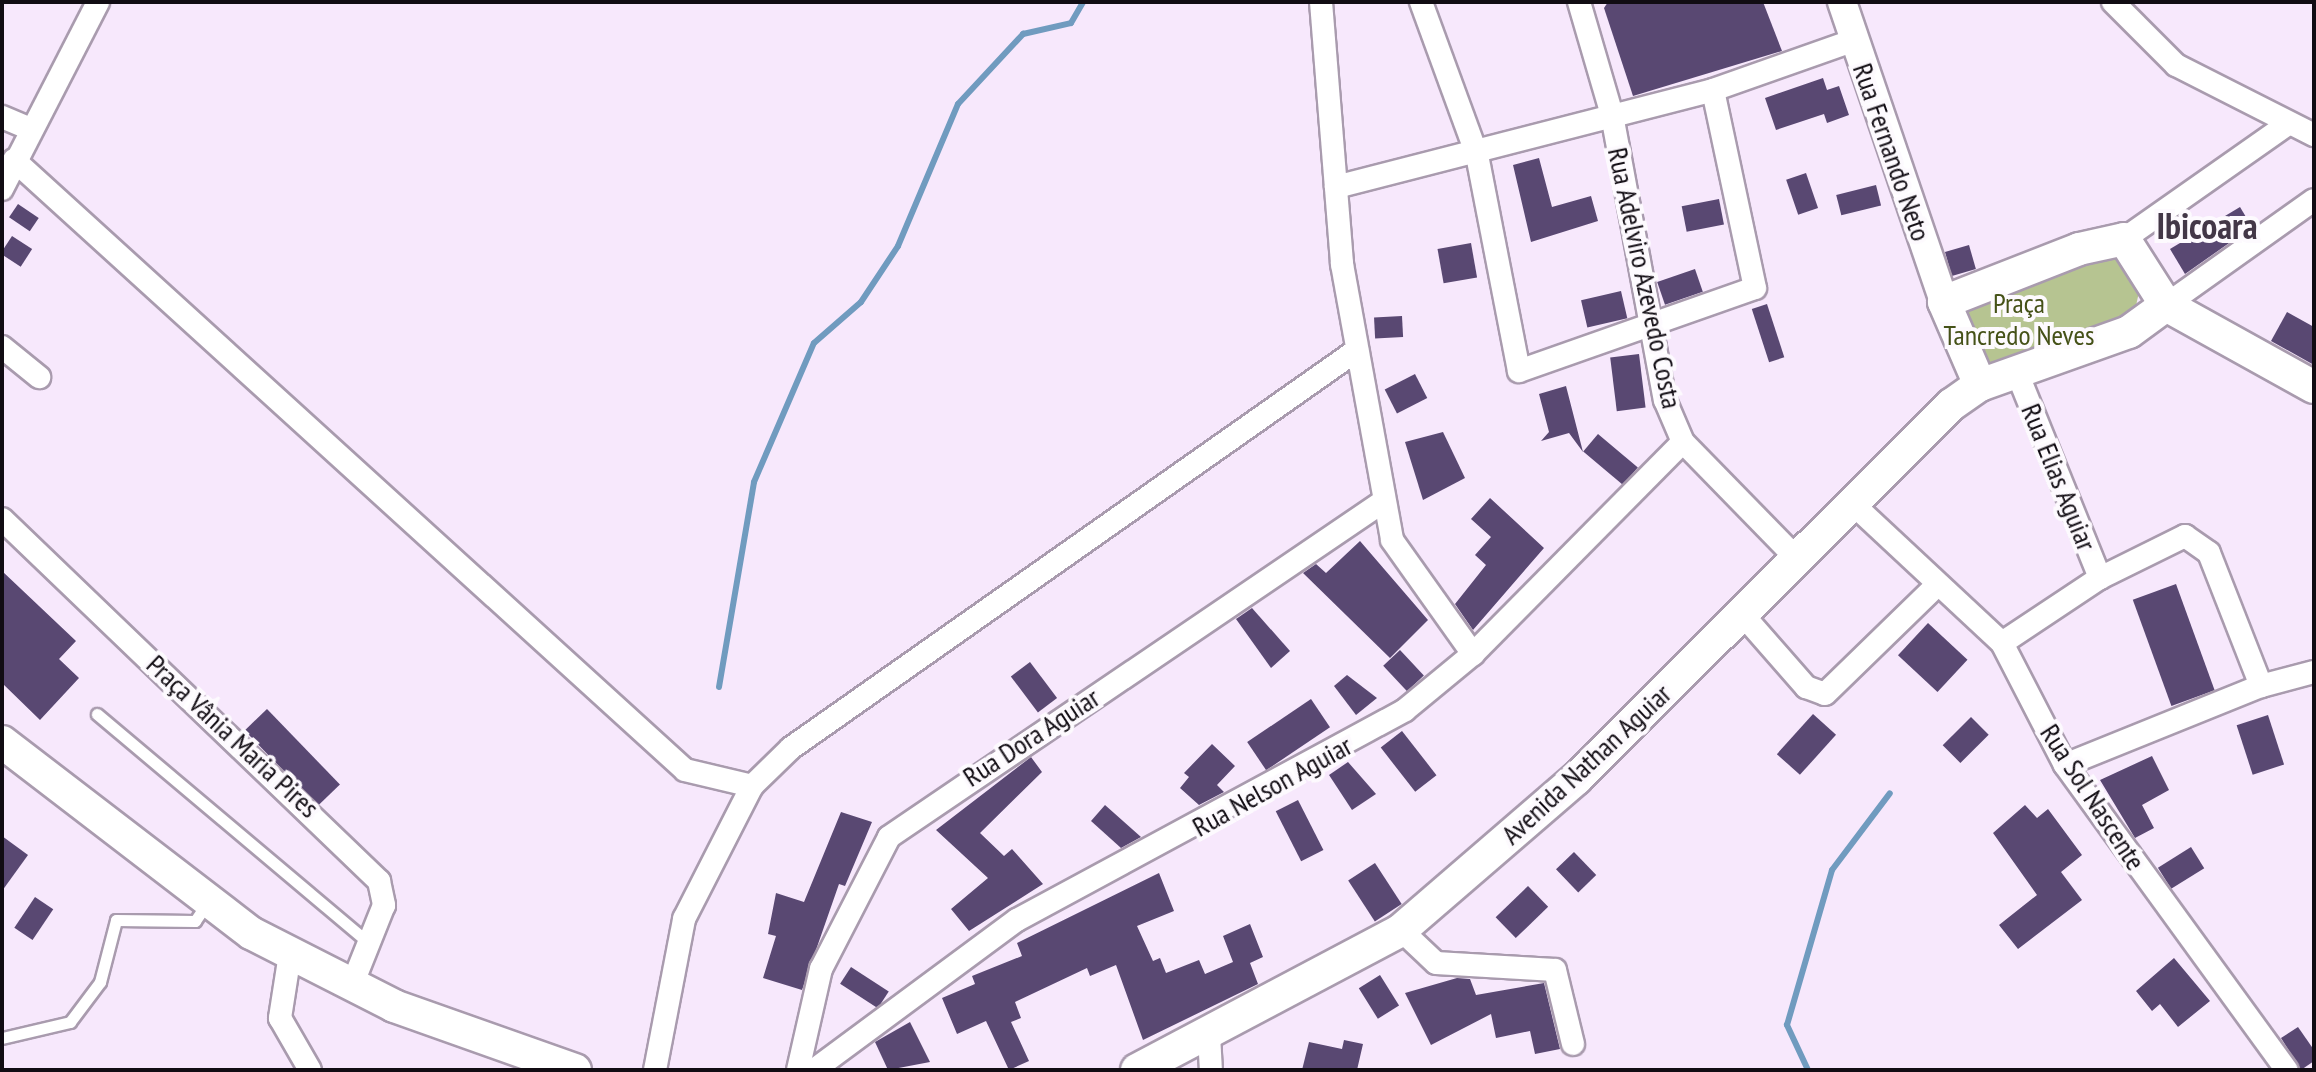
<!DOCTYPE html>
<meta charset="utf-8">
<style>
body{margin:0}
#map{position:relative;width:2316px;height:1072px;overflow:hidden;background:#f7e8fc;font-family:"PT Sans Narrow",sans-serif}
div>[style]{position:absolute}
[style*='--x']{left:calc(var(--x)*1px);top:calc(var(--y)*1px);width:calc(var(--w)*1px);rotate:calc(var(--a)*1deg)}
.green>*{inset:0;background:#b6c491}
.stream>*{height:6px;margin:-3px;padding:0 3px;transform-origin:3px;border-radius:3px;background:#709bbf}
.building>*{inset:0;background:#594872;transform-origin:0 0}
.roads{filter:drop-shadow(2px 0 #a99bae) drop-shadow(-2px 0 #a99bae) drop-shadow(0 2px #a99bae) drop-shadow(0 -2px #a99bae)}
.service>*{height:11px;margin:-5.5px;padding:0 5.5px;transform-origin:5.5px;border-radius:5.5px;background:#fff}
.minor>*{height:22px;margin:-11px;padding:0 11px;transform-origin:11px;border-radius:11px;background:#fff}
.tertiary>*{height:28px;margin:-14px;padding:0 14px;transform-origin:14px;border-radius:14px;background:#fff}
.secondary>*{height:32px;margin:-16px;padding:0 16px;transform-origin:16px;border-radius:16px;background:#fff}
span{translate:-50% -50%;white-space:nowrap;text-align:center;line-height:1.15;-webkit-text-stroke:8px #fdfafe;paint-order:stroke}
.street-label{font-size:28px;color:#110c13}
.park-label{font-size:28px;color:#455118}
.district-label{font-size:36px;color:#433747;font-weight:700}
.frame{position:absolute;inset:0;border:4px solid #110c13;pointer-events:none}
</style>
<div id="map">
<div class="green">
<div style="clip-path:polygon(2099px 254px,2119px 258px,2139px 292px,2134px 315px,1986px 371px,1963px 300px)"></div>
</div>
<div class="stream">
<div style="--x:719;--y:687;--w:208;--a:-80.3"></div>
<div style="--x:754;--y:482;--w:151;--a:-66.7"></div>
<div style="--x:814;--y:343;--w:62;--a:-41.1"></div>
<div style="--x:861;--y:302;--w:67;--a:-56.5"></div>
<div style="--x:898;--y:246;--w:154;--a:-67.1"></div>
<div style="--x:958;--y:104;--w:96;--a:-47.1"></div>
<div style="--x:1023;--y:34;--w:49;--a:-12.9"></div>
<div style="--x:1071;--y:23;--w:24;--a:-60"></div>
<div style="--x:1808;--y:1070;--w:50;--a:-115"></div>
<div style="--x:1787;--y:1025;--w:161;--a:-73.8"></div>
<div style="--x:1832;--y:870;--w:96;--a:-53"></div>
</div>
<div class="building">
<div style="clip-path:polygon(1608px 2px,1763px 2px,1782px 51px,1633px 96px,1604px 8px)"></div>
<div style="clip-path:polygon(1823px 78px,1827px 90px,1839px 86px,1849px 115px,1827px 123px,1824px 114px,1776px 130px,1765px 98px)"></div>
<div style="clip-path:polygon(1539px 158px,1552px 207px,1591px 196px,1598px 221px,1531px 242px,1513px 165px)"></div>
<div style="left:1806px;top:173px;width:37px;height:21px;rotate:71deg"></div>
<div style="left:1876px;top:185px;width:21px;height:41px;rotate:76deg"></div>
<div style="left:1719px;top:199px;width:26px;height:38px;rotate:79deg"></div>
<div style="left:18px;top:204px;width:25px;height:16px;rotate:34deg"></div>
<div style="clip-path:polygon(2240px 207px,2252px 227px,2185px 274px,2170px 249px)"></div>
<div style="left:12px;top:236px;width:24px;height:21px;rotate:33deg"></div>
<div style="left:1471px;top:243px;width:35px;height:34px;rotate:80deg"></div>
<div style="left:1969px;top:245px;width:25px;height:25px;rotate:74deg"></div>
<div style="left:1695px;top:269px;width:24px;height:40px;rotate:71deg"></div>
<div style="left:1621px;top:291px;width:28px;height:41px;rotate:77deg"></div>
<div style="left:1767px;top:304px;width:56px;height:16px;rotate:72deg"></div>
<div style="clip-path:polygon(2287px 312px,2314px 327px,2314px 365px,2271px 341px)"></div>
<div style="left:1402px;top:316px;width:21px;height:28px;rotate:87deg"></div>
<div style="left:1639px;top:354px;width:54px;height:29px;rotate:83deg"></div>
<div style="left:1415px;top:374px;width:27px;height:34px;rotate:63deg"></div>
<div style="clip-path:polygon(1566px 386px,1583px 452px,1569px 433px,1541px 441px,1549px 432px,1539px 394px)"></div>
<div style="clip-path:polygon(1443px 432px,1465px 478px,1423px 500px,1405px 442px)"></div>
<div style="left:1598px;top:434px;width:52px;height:23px;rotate:40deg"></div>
<div style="clip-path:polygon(1490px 498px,1544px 548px,1473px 630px,1455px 604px,1486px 565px,1475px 555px,1491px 537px,1471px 519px)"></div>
<div style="clip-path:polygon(1360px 541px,1428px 620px,1390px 658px,1303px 573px,1316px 564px,1326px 573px)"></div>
<div style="clip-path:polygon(2px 571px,76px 641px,59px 659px,79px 678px,40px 720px,2px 683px)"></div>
<div style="left:2176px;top:584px;width:113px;height:46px;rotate:70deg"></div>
<div style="clip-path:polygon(1252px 608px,1290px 651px,1271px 668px,1236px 619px)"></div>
<div style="left:1928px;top:623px;width:54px;height:44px;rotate:43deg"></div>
<div style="left:1400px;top:650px;width:35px;height:23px;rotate:47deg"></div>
<div style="left:1030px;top:662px;width:45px;height:24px;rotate:53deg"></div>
<div style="clip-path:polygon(1347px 675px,1377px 698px,1356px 715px,1334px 686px)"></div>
<div style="left:1311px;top:699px;width:34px;height:77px;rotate:56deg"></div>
<div style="left:267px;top:709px;width:105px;height:31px;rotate:46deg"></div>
<div style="left:1813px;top:714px;width:31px;height:54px;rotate:42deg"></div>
<div style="left:2268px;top:715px;width:52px;height:33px;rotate:72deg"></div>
<div style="left:1971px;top:717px;width:25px;height:40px;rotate:45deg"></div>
<div style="left:1402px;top:731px;width:56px;height:27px;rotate:52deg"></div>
<div style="clip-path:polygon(1212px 744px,1235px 766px,1217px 785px,1224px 792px,1199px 805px,1180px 788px,1189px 777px,1184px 773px)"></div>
<div style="clip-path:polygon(2152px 756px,2169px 790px,2142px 805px,2154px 828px,2135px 838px,2100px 780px)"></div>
<div style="clip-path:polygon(1031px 757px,1042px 772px,980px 833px,1004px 856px,1012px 849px,1043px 884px,969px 931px,951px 909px,988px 878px,936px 830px)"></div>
<div style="clip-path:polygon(1348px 762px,1376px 794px,1352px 810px,1329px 775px)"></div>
<div style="left:1298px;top:800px;width:56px;height:25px;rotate:63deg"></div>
<div style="clip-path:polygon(1105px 805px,1141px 837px,1121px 848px,1091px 821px)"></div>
<div style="clip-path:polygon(2025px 805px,2037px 818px,2048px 809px,2082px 855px,2061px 872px,2082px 900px,2018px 949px,1999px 925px,2037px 895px,1993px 833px)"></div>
<div style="clip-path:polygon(841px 812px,872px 822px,845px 886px,839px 884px,802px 990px,763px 978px,776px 936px,768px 934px,776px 893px,804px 902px)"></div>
<div style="clip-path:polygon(2px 836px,28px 855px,2px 891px)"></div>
<div style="left:2191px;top:847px;width:25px;height:39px;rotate:58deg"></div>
<div style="left:1574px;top:852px;width:32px;height:25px;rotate:46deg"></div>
<div style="left:1375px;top:863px;width:49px;height:32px;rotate:57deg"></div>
<div style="clip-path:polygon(1159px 873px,1174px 911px,1137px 926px,1153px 961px,1160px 958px,1166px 973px,1199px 960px,1205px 974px,1233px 962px,1223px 936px,1250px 924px,1263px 957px,1250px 963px,1258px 984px,1143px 1040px,1116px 965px,1090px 976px,1087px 968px,1015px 1002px,1021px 1018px,1011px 1022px,1029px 1061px,1009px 1070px,986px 1021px,957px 1034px,942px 998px,975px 984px,972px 976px,1022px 956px,1017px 943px)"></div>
<div style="left:1528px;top:886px;width:29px;height:45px;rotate:46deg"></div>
<div style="left:35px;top:897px;width:22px;height:37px;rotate:34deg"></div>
<div style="clip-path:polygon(2174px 958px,2210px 1001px,2178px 1027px,2160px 1004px,2152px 1011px,2136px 991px)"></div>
<div style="left:851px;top:967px;width:45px;height:20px;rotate:33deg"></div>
<div style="left:1380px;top:975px;width:36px;height:25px;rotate:58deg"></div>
<div style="clip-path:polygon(1457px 978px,1470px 979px,1476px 995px,1544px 983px,1560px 1049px,1535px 1054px,1530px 1031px,1496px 1038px,1491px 1014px,1431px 1045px,1405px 993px)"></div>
<div style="clip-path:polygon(910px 1022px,930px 1062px,888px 1070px,875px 1042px)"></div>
<div style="clip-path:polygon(2298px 1027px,2314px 1050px,2314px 1061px,2301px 1070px,2281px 1038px)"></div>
<div style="clip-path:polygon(1344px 1040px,1363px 1044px,1357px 1070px,1302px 1070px,1309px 1042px,1342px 1049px)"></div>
</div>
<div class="roads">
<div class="service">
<div style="--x:97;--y:714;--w:356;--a:40.1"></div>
<div style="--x:2;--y:1038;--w:70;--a:-13.2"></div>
<div style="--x:70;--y:1022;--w:50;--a:-53.1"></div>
<div style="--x:100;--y:982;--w:64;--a:-75.5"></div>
<div style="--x:116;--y:920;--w:79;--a:0.7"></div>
<div style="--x:195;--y:921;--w:22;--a:-56"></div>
</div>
<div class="minor">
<div style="--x:1321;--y:2;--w:263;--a:85.4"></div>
<div style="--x:1342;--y:264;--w:280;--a:79.7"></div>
<div style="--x:1392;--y:540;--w:140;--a:54.6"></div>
<div style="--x:1421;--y:2;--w:163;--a:69.9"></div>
<div style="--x:1477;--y:155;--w:220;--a:79"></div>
<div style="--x:1519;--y:371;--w:250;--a:-19.4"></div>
<div style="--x:1755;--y:288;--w:202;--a:-102"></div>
<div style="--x:1579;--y:2;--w:118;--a:73.7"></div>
<div style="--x:1612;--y:115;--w:290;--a:79.5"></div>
<div style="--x:1665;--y:400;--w:46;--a:66.8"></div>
<div style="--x:1683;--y:442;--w:163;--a:45.7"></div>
<div style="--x:2113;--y:2;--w:89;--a:45"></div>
<div style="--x:2176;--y:65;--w:155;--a:26.9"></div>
<div style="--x:2;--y:117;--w:28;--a:23"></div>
<div style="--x:14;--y:160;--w:907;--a:42.27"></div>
<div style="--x:685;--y:770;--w:69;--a:13.4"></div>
<div style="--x:1336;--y:187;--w:389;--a:-14.4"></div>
<div style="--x:1713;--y:90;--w:151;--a:-19.4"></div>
<div style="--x:2;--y:189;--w:210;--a:-62.8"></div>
<div style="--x:2124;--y:239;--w:198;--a:-35.1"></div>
<div style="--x:2166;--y:305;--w:181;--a:-35.4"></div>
<div style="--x:2;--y:347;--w:48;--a:39"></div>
<div style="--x:2018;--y:375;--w:219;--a:68"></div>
<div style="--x:1854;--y:505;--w:202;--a:43"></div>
<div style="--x:2002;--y:643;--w:137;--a:62.7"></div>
<div style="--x:2065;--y:765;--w:377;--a:54"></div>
<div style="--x:2;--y:519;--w:523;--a:43.84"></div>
<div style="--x:379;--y:881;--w:25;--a:78"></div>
<div style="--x:384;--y:905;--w:86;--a:111.8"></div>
<div style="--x:1743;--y:615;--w:96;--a:48.8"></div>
<div style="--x:1806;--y:687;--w:20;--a:20"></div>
<div style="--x:1825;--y:694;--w:156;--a:-44.2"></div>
<div style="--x:2002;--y:643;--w:118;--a:-33.6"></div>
<div style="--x:2100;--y:578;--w:95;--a:-26.3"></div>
<div style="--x:2185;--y:536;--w:29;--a:35"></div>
<div style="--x:2209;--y:553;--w:143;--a:68.6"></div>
<div style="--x:2065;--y:765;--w:211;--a:-22"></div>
<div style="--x:2261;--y:686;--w:55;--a:-14.8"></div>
<div style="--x:1401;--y:930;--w:48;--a:43.3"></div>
<div style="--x:1436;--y:963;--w:119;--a:3.4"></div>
<div style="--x:1555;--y:970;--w:76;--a:76.3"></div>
<div style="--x:290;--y:954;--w:65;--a:98.9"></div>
<div style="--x:280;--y:1018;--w:60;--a:60"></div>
<div style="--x:1209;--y:1034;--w:36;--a:87"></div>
<div style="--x:655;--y:1070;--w:154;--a:-79.1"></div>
<div style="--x:684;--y:919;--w:149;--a:-62.9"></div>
<div style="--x:752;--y:786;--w:54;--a:-44.3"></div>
<div style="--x:791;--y:748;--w:692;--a:-35.11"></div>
<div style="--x:798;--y:1070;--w:104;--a:-77.2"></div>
<div style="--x:821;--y:969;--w:148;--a:-62.7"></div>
<div style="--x:889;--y:837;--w:598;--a:-34.17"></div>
<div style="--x:814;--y:1070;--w:252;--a:-36.5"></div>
<div style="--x:1017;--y:920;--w:441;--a:-28.4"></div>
<div style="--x:1405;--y:710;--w:88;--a:-39.5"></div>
<div style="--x:1473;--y:654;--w:298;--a:-45.3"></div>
</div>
<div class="tertiary">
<div style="--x:1842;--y:2;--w:317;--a:71.2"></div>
</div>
<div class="secondary">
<div style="--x:1980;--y:385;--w:90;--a:-113.4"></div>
<div style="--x:1944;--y:302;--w:145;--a:-21.4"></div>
<div style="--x:2079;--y:249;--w:46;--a:-12.5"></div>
<div style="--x:2124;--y:239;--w:78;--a:57.5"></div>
<div style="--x:2166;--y:305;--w:169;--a:29"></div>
<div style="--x:2;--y:742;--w:314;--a:37.5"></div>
<div style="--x:251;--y:933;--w:161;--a:27"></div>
<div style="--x:394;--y:1006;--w:192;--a:19.5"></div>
<div style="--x:1137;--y:1070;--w:299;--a:-27.9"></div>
<div style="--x:1401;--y:930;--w:231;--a:-40.8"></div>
<div style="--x:1576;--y:779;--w:530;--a:-44.92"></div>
<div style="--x:1951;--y:405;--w:35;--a:-35"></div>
<div style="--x:1980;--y:385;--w:158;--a:-19.6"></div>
<div style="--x:2129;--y:332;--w:46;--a:-36.1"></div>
</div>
</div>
<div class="street-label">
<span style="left:1892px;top:152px;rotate:71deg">Rua Fernando Neto</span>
<span style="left:1645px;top:278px;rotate:78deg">Rua Adelviro Azevedo Costa</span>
<span style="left:2059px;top:477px;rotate:68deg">Rua Elias Aguiar</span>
<span style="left:233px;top:736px;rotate:43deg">Praça Vânia Maria Pires</span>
<span style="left:1031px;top:737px;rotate:-33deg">Rua Dora Aguiar</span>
<span style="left:1586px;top:764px;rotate:-43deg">Avenida Nathan Aguiar</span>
<span style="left:1272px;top:786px;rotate:-29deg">Rua Nelson Aguiar</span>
<span style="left:2093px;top:797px;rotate:57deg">Rua Sol Nascente</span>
</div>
<div class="park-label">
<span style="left:2019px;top:319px">Praça<br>Tancredo Neves</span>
</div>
<div class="district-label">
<span style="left:2207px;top:226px">Ibicoara</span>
</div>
<div class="frame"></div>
</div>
